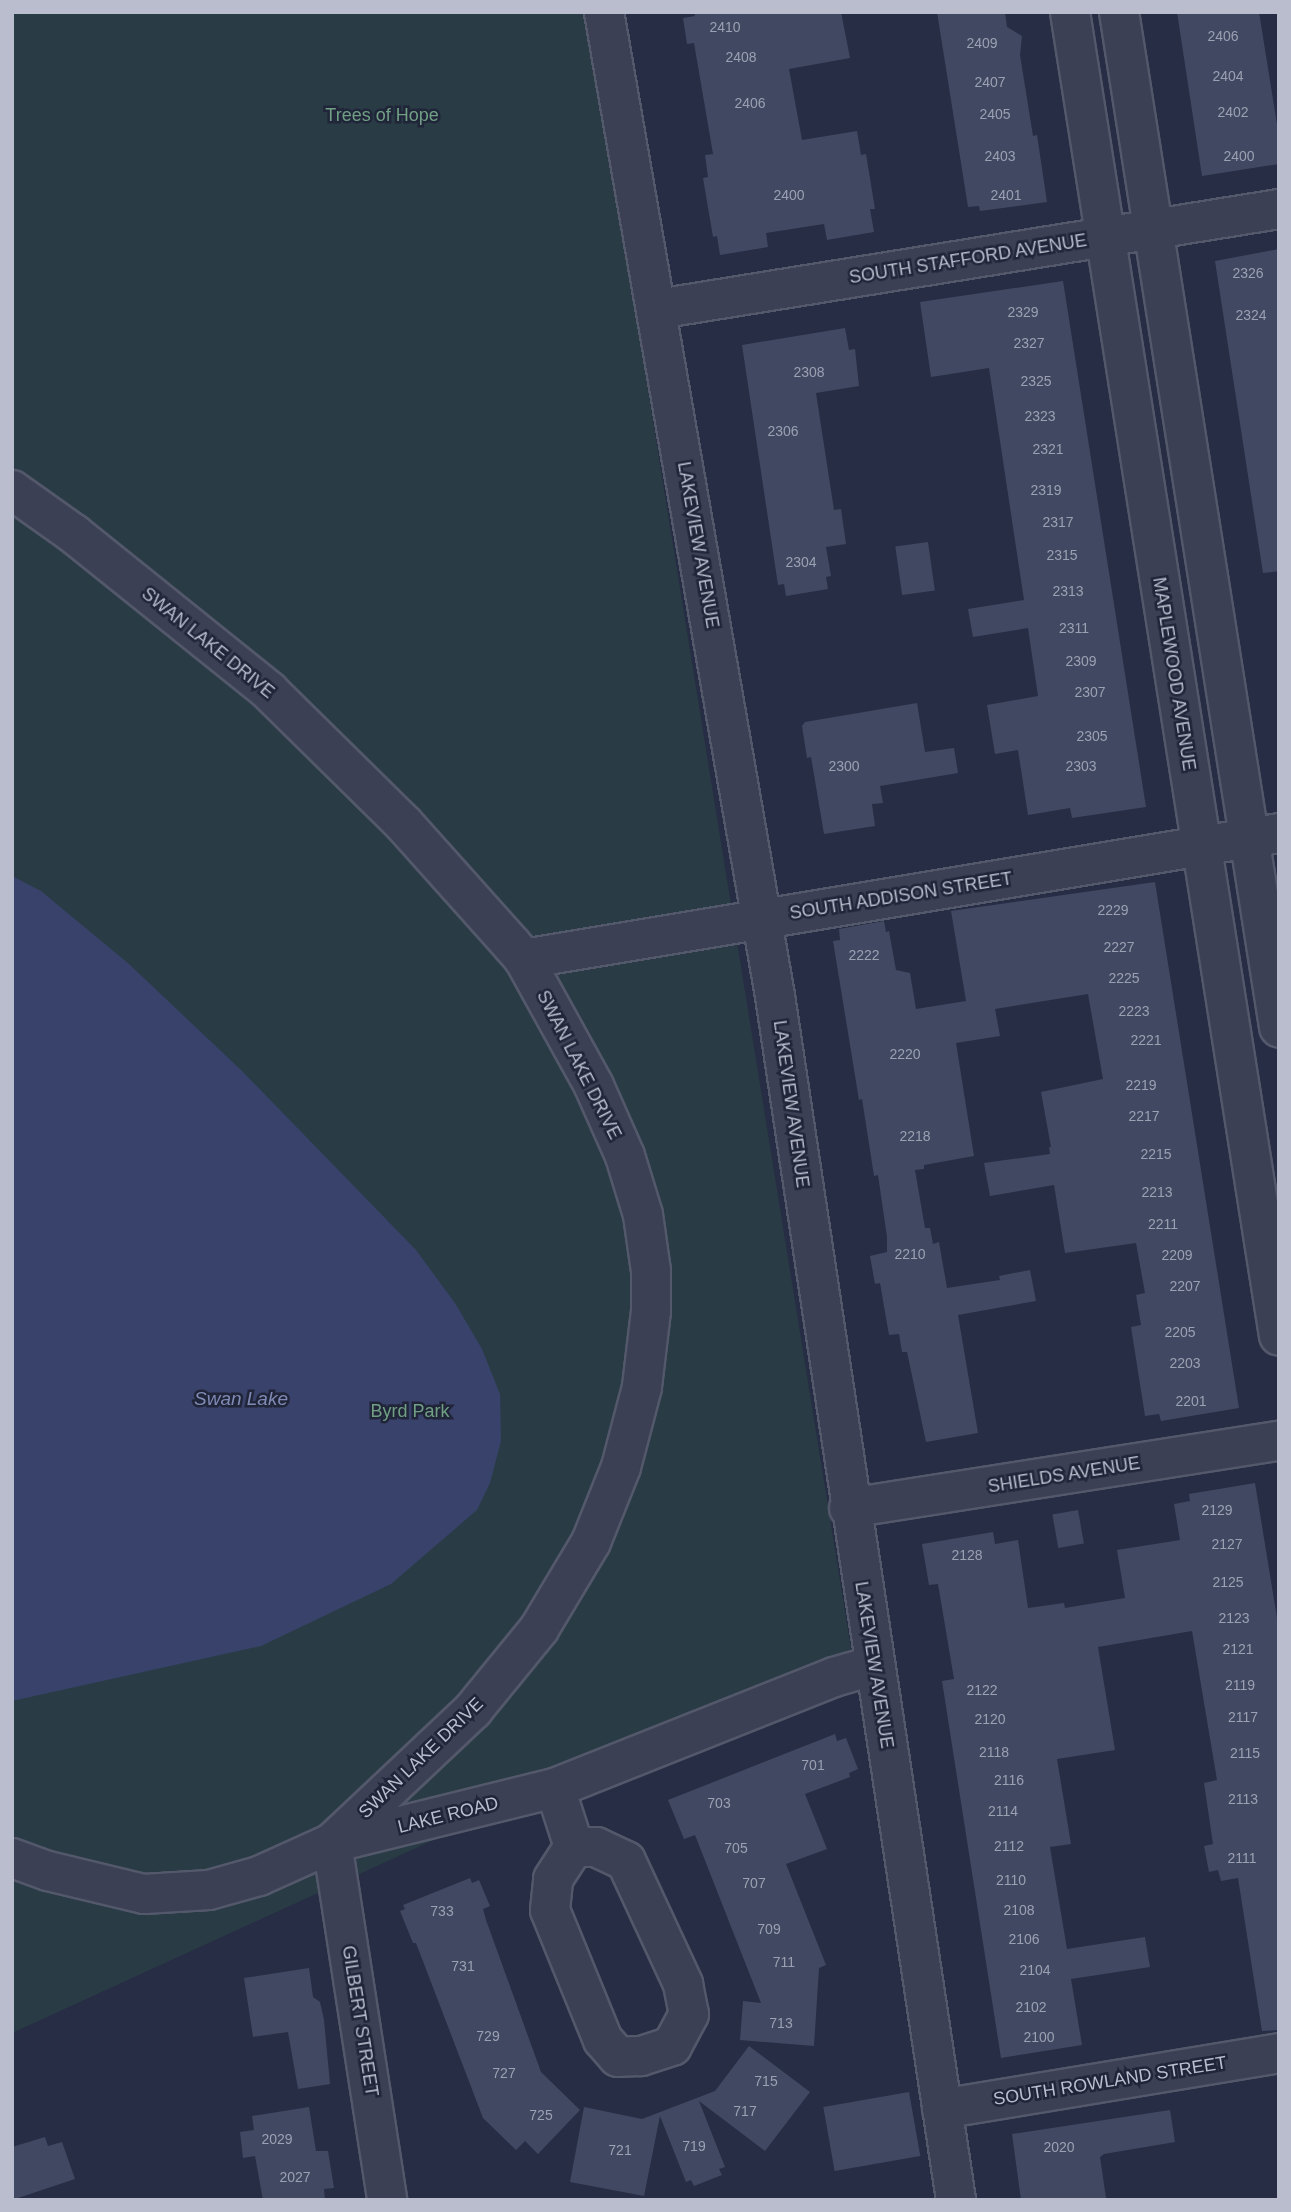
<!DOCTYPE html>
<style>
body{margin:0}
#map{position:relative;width:1291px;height:2212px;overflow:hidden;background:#272d44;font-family:Arial,sans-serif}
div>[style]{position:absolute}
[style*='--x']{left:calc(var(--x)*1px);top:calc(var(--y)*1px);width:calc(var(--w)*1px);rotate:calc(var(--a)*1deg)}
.green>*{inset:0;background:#293c45}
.water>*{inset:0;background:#39426a}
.building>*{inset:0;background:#414861;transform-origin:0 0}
.roads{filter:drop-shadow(2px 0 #54586b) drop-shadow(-2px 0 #54586b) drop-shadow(0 2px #54586b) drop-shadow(0 -2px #54586b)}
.minor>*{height:38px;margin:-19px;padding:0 19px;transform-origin:19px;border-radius:19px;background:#3b4054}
span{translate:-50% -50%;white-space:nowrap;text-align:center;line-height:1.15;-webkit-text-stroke:5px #202539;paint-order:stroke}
.number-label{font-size:14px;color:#9ba0b2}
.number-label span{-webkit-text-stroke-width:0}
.park-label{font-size:18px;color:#709f84}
.street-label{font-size:18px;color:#b9bdcd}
.water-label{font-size:19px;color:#808bb5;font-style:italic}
.frame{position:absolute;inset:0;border:14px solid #b9bdcd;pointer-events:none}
</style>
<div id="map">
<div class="green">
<div style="clip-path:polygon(12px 12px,587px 12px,851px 1649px,12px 2033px)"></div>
</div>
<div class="water">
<div style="clip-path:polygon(12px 876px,41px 891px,129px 964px,241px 1070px,416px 1250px,455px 1303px,482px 1349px,500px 1394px,501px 1441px,490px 1483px,477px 1510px,391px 1584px,261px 1646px,12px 1701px)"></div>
</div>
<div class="building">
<div style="clip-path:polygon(694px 12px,841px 12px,850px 58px,789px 69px,802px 140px,857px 131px,861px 155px,866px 154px,875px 209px,870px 209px,874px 232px,827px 240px,824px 224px,766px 233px,768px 247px,720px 255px,717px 236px,713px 237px,703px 178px,708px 177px,705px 155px,713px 154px,694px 43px,687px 44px,683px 18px,695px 16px)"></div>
<div style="clip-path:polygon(937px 12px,1005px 12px,1007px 27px,1022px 36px,1020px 55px,1033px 136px,1037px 135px,1047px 202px,980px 211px,979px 206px,968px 207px)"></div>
<div style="clip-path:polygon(1177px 12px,1259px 12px,1279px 137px,1279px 164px,1202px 176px)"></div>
<div style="clip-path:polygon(1279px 249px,1279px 571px,1263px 573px,1215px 261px)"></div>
<div style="clip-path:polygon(1063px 281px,1146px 807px,1072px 818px,1070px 808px,1028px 815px,1018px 750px,995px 754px,987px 705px,1038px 696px,1028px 628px,973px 637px,968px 609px,1024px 600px,989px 368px,931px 377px,920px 302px)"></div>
<div style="clip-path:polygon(845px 328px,849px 350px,855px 349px,859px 386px,816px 393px,834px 510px,841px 509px,846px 544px,826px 547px,831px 576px,826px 577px,828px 589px,786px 596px,784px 584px,778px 585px,742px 345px)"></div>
<div style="left:928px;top:542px;width:49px;height:33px;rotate:82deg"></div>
<div style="clip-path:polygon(917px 703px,925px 752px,954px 748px,958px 773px,880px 786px,883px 803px,872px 804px,875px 826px,824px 834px,811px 757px,807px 758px,802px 726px,805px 722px)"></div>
<div style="clip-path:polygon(1155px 882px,1239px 1408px,1161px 1421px,1159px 1414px,1145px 1416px,1131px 1327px,1141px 1325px,1136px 1295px,1145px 1293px,1136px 1243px,1065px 1253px,1054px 1185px,990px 1196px,984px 1163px,1050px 1154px,1049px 1147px,1051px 1147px,1041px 1092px,1103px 1079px,1088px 994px,995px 1009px,1000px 1036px,956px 1043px,974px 1156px,924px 1165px,924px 1169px,915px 1170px,925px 1228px,930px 1228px,933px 1244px,939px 1242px,947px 1288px,1000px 1280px,999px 1276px,1030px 1270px,1036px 1301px,958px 1315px,978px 1433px,926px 1442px,907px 1352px,902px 1352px,899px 1334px,889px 1335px,880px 1283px,875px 1284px,870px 1256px,887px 1252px,887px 1237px,878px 1175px,874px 1176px,862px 1099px,859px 1100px,833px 941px,840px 940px,839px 929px,884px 921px,886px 932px,889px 931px,896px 970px,910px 973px,916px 1009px,966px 1001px,951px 911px)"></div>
<div style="clip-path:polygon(1255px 1483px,1279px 1630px,1279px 2030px,1262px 2031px,1238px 1878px,1221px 1881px,1218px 1870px,1209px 1872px,1204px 1846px,1213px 1844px,1204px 1783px,1217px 1780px,1192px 1631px,1098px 1647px,1115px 1750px,1057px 1759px,1071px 1844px,1050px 1847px,1067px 1949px,1145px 1937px,1150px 1967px,1071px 1979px,1082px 2045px,1001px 2058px,942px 1681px,954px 1679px,938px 1584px,929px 1585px,922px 1544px,993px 1532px,995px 1544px,1018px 1540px,1028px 1608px,1064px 1603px,1065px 1608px,1125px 1598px,1117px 1550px,1180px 1540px,1174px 1504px,1190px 1501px,1189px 1494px)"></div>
<div style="left:1078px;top:1510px;width:34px;height:26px;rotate:80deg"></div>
<div style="clip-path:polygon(835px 1734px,837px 1741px,846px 1738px,858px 1769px,849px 1773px,850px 1777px,805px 1794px,827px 1849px,786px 1864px,826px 1965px,819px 1968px,814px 2046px,740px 2040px,743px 2001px,761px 2003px,695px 1835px,684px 1839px,668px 1800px)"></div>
<div style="clip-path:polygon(470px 1878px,472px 1883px,479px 1880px,490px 1906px,483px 1909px,486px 1920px,541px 2072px,580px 2110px,538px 2154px,525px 2141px,516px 2150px,483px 2118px,416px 1943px,413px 1943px,400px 1911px,405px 1909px,403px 1905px)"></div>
<div style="clip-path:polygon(309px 1968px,313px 1997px,320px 2002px,324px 2020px,330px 2084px,298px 2089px,288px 2032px,253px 2037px,244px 1978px)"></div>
<div style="clip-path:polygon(749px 2046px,810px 2092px,765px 2151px,699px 2101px,725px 2167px,719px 2169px,722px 2175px,694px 2186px,691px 2180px,686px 2182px,660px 2116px,644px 2196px,570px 2182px,584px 2107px,642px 2119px,715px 2091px)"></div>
<div style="left:909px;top:2092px;width:65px;height:87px;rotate:80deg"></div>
<div style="clip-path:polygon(309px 2107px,316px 2151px,328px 2151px,334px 2188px,324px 2189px,325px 2200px,263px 2200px,255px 2156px,243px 2158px,240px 2132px,254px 2130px,252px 2116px)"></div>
<div style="clip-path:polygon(1170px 2110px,1175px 2142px,1104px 2154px,1100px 2157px,1106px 2198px,1021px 2200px,1012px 2134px)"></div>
<div style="clip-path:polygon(45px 2137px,48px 2146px,62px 2142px,75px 2179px,12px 2200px,12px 2147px)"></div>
</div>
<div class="roads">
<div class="minor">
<div style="--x:604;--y:12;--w:999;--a:80.14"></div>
<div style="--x:775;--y:996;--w:1218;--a:81.45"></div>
<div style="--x:1070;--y:12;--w:1340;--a:81.03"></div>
<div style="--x:1119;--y:12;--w:1028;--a:81.04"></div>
<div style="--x:658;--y:309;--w:629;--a:-9.15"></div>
<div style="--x:12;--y:490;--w:76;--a:35.4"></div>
<div style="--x:74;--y:534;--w:250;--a:38.8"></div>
<div style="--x:269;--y:691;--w:188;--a:44.6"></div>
<div style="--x:403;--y:823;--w:164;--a:48.2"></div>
<div style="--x:512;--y:945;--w:18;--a:49"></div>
<div style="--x:524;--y:959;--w:145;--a:61.1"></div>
<div style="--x:594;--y:1086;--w:77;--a:66.1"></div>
<div style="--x:625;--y:1156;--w:62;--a:73"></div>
<div style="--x:643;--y:1215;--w:57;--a:81.9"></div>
<div style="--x:651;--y:1271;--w:40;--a:90"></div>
<div style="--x:651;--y:1311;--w:77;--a:96.8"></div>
<div style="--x:642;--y:1387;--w:83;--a:104.7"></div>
<div style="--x:621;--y:1467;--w:81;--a:111.8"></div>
<div style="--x:591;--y:1542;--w:101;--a:120.9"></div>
<div style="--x:539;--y:1629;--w:104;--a:129.2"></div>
<div style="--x:473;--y:1710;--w:194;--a:136.7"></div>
<div style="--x:524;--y:959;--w:765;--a:-9.47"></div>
<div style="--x:849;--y:1508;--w:435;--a:-8.9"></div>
<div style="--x:555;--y:1788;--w:62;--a:72.1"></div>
<div style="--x:332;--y:1843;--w:361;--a:81.2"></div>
<div style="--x:574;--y:1847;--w:22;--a:0"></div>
<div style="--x:596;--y:1847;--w:33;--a:25"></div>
<div style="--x:626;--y:1861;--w:136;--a:65.1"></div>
<div style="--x:683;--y:1984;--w:31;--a:79"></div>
<div style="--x:689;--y:2014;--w:36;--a:118"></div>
<div style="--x:672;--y:2046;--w:33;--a:162"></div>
<div style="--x:641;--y:2056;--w:23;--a:178"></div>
<div style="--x:618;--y:2057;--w:23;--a:-131"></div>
<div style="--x:603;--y:2040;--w:140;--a:-112.2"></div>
<div style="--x:550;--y:1910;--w:31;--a:-84"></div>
<div style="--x:553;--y:1879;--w:38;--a:-57"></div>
<div style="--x:12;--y:1858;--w:38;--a:20"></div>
<div style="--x:48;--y:1871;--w:99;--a:13.5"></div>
<div style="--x:144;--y:1894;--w:65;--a:-3.5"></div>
<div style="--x:209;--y:1890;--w:52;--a:-15.6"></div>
<div style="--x:259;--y:1876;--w:80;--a:-24.3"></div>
<div style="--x:332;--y:1843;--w:230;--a:-13.9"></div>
<div style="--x:555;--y:1788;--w:300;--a:-21.7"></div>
<div style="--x:834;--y:1677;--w:43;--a:-16.3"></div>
<div style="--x:942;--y:2109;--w:342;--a:-9.4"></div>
</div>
</div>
<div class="number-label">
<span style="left:725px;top:27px">2410</span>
<span style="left:1223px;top:36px">2406</span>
<span style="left:982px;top:43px">2409</span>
<span style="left:741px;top:57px">2408</span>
<span style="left:1228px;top:76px">2404</span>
<span style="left:990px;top:82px">2407</span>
<span style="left:750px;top:103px">2406</span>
<span style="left:1233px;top:112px">2402</span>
<span style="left:995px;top:114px">2405</span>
<span style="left:1000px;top:156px">2403</span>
<span style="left:1239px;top:156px">2400</span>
<span style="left:789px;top:195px">2400</span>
<span style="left:1006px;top:195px">2401</span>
<span style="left:1248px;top:273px">2326</span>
<span style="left:1023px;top:312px">2329</span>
<span style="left:1251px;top:315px">2324</span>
<span style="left:1029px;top:343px">2327</span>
<span style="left:809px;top:372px">2308</span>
<span style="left:1036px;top:381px">2325</span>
<span style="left:1040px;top:416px">2323</span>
<span style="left:783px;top:431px">2306</span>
<span style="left:1048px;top:449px">2321</span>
<span style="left:1046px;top:490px">2319</span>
<span style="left:1058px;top:522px">2317</span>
<span style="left:1062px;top:555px">2315</span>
<span style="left:801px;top:562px">2304</span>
<span style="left:1068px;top:591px">2313</span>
<span style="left:1074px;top:628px">2311</span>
<span style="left:1081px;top:661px">2309</span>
<span style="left:1090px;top:692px">2307</span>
<span style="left:1092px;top:736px">2305</span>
<span style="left:844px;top:766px">2300</span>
<span style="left:1081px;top:766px">2303</span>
<span style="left:1113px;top:910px">2229</span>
<span style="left:1119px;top:947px">2227</span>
<span style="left:864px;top:955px">2222</span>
<span style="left:1124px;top:978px">2225</span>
<span style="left:1134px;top:1011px">2223</span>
<span style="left:1146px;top:1040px">2221</span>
<span style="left:905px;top:1054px">2220</span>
<span style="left:1141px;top:1085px">2219</span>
<span style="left:1144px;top:1116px">2217</span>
<span style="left:915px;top:1136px">2218</span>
<span style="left:1156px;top:1154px">2215</span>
<span style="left:1157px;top:1192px">2213</span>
<span style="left:1163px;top:1224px">2211</span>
<span style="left:910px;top:1254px">2210</span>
<span style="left:1177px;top:1255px">2209</span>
<span style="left:1185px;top:1286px">2207</span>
<span style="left:1180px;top:1332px">2205</span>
<span style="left:1185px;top:1363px">2203</span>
<span style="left:1191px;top:1401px">2201</span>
<span style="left:1217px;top:1510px">2129</span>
<span style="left:1227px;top:1544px">2127</span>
<span style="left:967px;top:1555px">2128</span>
<span style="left:1228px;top:1582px">2125</span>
<span style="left:1234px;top:1618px">2123</span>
<span style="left:1238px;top:1649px">2121</span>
<span style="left:1240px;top:1685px">2119</span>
<span style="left:982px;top:1690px">2122</span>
<span style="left:1243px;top:1717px">2117</span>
<span style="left:990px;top:1719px">2120</span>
<span style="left:994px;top:1752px">2118</span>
<span style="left:1245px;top:1753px">2115</span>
<span style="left:813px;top:1765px">701</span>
<span style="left:1009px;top:1780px">2116</span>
<span style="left:1243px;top:1799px">2113</span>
<span style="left:719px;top:1803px">703</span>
<span style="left:1003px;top:1811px">2114</span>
<span style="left:1009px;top:1846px">2112</span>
<span style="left:736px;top:1848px">705</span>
<span style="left:1242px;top:1858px">2111</span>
<span style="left:1011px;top:1880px">2110</span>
<span style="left:754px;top:1883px">707</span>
<span style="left:1019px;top:1910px">2108</span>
<span style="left:442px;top:1911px">733</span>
<span style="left:769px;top:1929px">709</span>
<span style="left:1024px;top:1939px">2106</span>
<span style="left:784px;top:1962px">711</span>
<span style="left:463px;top:1966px">731</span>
<span style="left:1035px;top:1970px">2104</span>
<span style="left:1031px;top:2007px">2102</span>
<span style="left:781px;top:2023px">713</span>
<span style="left:488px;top:2036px">729</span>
<span style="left:1039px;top:2037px">2100</span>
<span style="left:504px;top:2073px">727</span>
<span style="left:766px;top:2081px">715</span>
<span style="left:745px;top:2111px">717</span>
<span style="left:541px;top:2115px">725</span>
<span style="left:277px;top:2139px">2029</span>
<span style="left:694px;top:2146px">719</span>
<span style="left:1059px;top:2147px">2020</span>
<span style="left:620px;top:2150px">721</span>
<span style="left:295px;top:2177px">2027</span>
</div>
<div class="park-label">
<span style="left:382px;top:115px">Trees of Hope</span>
<span style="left:410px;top:1411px">Byrd Park</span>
</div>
<div class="street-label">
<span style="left:968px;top:259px;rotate:-9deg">SOUTH STAFFORD AVENUE</span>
<span style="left:698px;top:545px;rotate:80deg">LAKEVIEW AVENUE</span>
<span style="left:208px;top:643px;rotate:39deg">SWAN LAKE DRIVE</span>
<span style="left:1174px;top:674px;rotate:81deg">MAPLEWOOD AVENUE</span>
<span style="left:901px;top:896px;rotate:-9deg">SOUTH ADDISON STREET</span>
<span style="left:579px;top:1065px;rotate:63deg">SWAN LAKE DRIVE</span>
<span style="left:791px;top:1104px;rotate:82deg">LAKEVIEW AVENUE</span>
<span style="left:1064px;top:1475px;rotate:-9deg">SHIELDS AVENUE</span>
<span style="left:874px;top:1665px;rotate:81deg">LAKEVIEW AVENUE</span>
<span style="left:421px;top:1758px;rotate:-44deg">SWAN LAKE DRIVE</span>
<span style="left:448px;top:1815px;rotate:-14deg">LAKE ROAD</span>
<span style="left:360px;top:2021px;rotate:81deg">GILBERT STREET</span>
<span style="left:1110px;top:2081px;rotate:-9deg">SOUTH ROWLAND STREET</span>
</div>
<div class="water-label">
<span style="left:241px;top:1399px">Swan Lake</span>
</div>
<div class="frame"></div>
</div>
